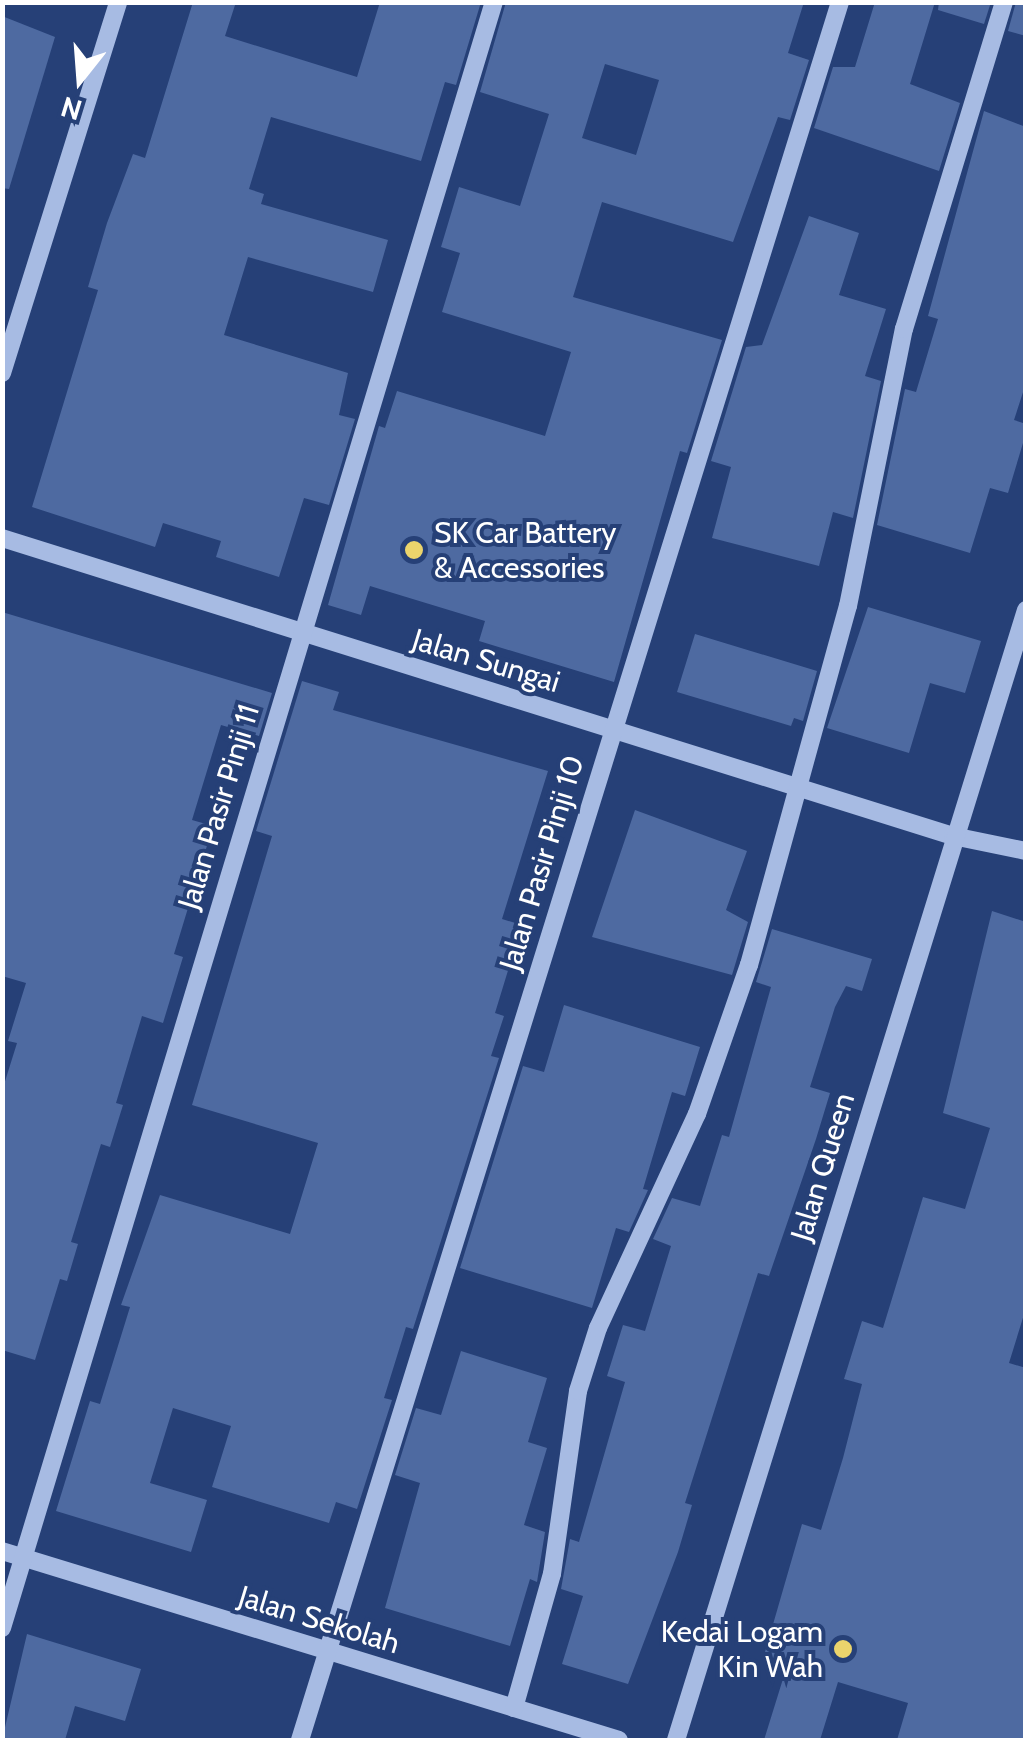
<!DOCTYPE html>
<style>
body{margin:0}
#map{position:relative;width:1028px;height:1743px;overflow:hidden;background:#264077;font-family:Cabin,sans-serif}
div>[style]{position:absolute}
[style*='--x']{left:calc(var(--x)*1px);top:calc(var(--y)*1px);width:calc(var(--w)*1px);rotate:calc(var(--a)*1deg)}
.building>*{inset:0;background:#4e6aa1}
.minor>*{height:18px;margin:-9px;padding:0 9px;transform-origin:9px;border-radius:9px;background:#a7bbe3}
.dots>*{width:28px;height:28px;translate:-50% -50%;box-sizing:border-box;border:5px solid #264077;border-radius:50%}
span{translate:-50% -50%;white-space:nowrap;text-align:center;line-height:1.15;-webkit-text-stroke:8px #264077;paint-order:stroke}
.poi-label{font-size:30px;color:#fff}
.left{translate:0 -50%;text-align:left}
.right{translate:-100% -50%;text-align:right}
.street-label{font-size:30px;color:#fff}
.frame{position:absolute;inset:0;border:5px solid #fff;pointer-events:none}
.north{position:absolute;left:30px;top:30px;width:100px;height:100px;-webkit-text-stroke:8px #264077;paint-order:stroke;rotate:197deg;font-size:28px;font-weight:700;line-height:40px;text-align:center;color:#fff}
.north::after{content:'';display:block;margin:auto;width:35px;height:45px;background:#fff;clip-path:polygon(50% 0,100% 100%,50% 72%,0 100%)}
</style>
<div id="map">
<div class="building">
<div style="clip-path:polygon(193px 2px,236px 2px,225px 36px,357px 77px,380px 2px,481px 2px,456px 85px,445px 82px,421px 161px,271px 117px,249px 189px,264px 194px,261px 204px,388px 240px,373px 292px,248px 257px,224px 335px,348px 373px,339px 415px,355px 419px,329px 505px,304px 498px,279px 577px,216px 557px,221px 541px,163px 523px,155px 547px,32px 507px,98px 290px,88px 287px,107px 223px,133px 154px,145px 158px)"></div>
<div style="clip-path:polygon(evenodd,506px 2px,804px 2px,788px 53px,809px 60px,790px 120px,778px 117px,733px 242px,602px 202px,573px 297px,722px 340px,687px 453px,680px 451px,614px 682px,479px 641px,485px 621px,370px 586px,361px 615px,328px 605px,379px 426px,385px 428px,397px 391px,545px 436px,571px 352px,442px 312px,460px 253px,441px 247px,459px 187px,520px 206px,549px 114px,480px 92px,506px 2px,605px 64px,659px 80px,636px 155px,582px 138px,605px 64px)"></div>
<div style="clip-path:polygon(875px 2px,935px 2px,910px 84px,960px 103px,939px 171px,814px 128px,833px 67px,855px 67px)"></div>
<div style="clip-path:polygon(939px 2px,991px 2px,984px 24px,938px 10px)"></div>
<div style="clip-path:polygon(1016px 2px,1026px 2px,1026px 36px,1008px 31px)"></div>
<div style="clip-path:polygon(2px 16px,55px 37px,9px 189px,2px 188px)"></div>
<div style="clip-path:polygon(984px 111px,1026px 127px,1026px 383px,1014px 420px,1026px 424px,1026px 433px,1008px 493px,990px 488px,970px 553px,877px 525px,905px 389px,916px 392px,938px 319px,928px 316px)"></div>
<div style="clip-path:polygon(809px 216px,859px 233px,839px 295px,886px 309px,865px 376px,881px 381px,853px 518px,833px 512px,819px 566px,712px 538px,731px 467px,711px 461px,746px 347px,762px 345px)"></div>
<div style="clip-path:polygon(868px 607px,981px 641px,965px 693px,930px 683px,909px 753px,827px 728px)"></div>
<div style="clip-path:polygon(2px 612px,272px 693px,259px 736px,221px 725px,192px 820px,213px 826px,174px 954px,183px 957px,163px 1023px,142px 1016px,116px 1103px,123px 1105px,110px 1147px,101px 1144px,71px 1242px,78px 1244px,67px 1281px,60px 1279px,35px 1360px,2px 1350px,2px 1091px,17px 1043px,8px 1041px,26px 983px,2px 976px)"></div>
<div style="clip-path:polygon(695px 634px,817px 671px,803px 721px,794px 718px,791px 726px,677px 692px)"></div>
<div style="clip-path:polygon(302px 681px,339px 692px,333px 710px,548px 771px,502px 919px,522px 925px,495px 1013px,504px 1016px,491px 1056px,499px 1058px,413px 1329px,406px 1327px,384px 1398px,392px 1400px,357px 1509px,336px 1502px,329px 1523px,212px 1487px,231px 1426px,173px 1408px,150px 1483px,207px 1500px,191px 1552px,56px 1511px,90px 1401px,100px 1404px,130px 1307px,121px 1305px,160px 1195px,290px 1234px,318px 1143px,192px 1105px,272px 836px,256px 831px)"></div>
<div style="clip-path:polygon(635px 810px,747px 851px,726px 910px,748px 922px,732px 975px,592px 937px)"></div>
<div style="clip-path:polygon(992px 911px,1026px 922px,1026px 1308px,1009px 1363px,1026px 1368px,1026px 1740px,897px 1740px,908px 1703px,838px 1682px,820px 1740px,764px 1740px,787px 1666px,763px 1659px,802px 1524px,821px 1530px,843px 1458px,862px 1384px,844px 1379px,862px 1321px,883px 1328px,923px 1197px,965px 1209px,990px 1128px,943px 1113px)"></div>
<div style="clip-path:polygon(772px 929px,872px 959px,862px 991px,846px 986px,835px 1007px,810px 1087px,830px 1093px,816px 1139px,769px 1276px,758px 1273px,685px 1503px,692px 1505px,678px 1552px,628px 1684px,562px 1664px,583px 1596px,561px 1589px,570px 1539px,579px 1542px,625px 1382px,607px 1376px,623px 1325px,645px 1331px,671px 1246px,653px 1239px,672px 1198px,700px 1206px,722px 1135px,729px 1137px,771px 987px,756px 982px)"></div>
<div style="clip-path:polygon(564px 1005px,700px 1047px,685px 1096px,672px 1092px,643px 1189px,648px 1190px,629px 1232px,616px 1228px,592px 1308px,460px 1268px,523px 1066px,544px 1072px)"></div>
<div style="clip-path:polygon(461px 1351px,547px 1378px,528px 1442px,547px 1448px,524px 1525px,545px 1532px,537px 1582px,530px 1579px,510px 1646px,385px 1608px,420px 1483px,395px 1475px,416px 1408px,441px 1415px)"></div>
<div style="clip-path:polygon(27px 1634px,141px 1669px,125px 1721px,75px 1706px,65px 1740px,2px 1740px)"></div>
</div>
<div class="minor">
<div style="--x:2;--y:373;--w:389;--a:-72.6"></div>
<div style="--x:2;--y:538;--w:997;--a:17.4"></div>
<div style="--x:953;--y:836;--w:75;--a:11.6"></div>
<div style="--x:2;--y:1551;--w:645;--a:17.03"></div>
<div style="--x:2;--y:1628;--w:1699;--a:-73.17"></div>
<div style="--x:514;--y:1708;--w:139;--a:-74.2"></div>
<div style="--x:552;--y:1574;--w:185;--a:-81.9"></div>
<div style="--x:578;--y:1391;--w:66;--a:-72.4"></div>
<div style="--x:598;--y:1328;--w:236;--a:-65.2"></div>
<div style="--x:697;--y:1114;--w:158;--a:-70.8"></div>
<div style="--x:749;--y:965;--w:372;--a:-74.6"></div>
<div style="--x:848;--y:606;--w:283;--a:-78.6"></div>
<div style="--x:904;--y:329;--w:342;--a:-73"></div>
<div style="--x:300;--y:1740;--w:1820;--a:-72.74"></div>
<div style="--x:676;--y:1740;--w:1183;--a:-72.79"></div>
</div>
<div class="dots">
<div style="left:414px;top:550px;background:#ebd46c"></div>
<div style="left:843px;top:1649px;background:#ebd46c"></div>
</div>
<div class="poi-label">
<span class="left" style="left:434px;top:550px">SK Car Battery<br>&amp; Accessories</span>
<span class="right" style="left:823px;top:1649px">Kedai Logam<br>Kin Wah</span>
</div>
<div class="street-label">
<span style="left:486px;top:661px;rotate:17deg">Jalan Sungai</span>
<span style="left:219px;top:807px;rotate:-73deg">Jalan Pasir Pinji 11</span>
<span style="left:542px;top:863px;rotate:-73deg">Jalan Pasir Pinji 10</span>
<span style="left:823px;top:1167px;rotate:-73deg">Jalan Queen</span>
<span style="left:319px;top:1620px;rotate:17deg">Jalan Sekolah</span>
</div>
<div class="frame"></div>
<div class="north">N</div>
</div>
